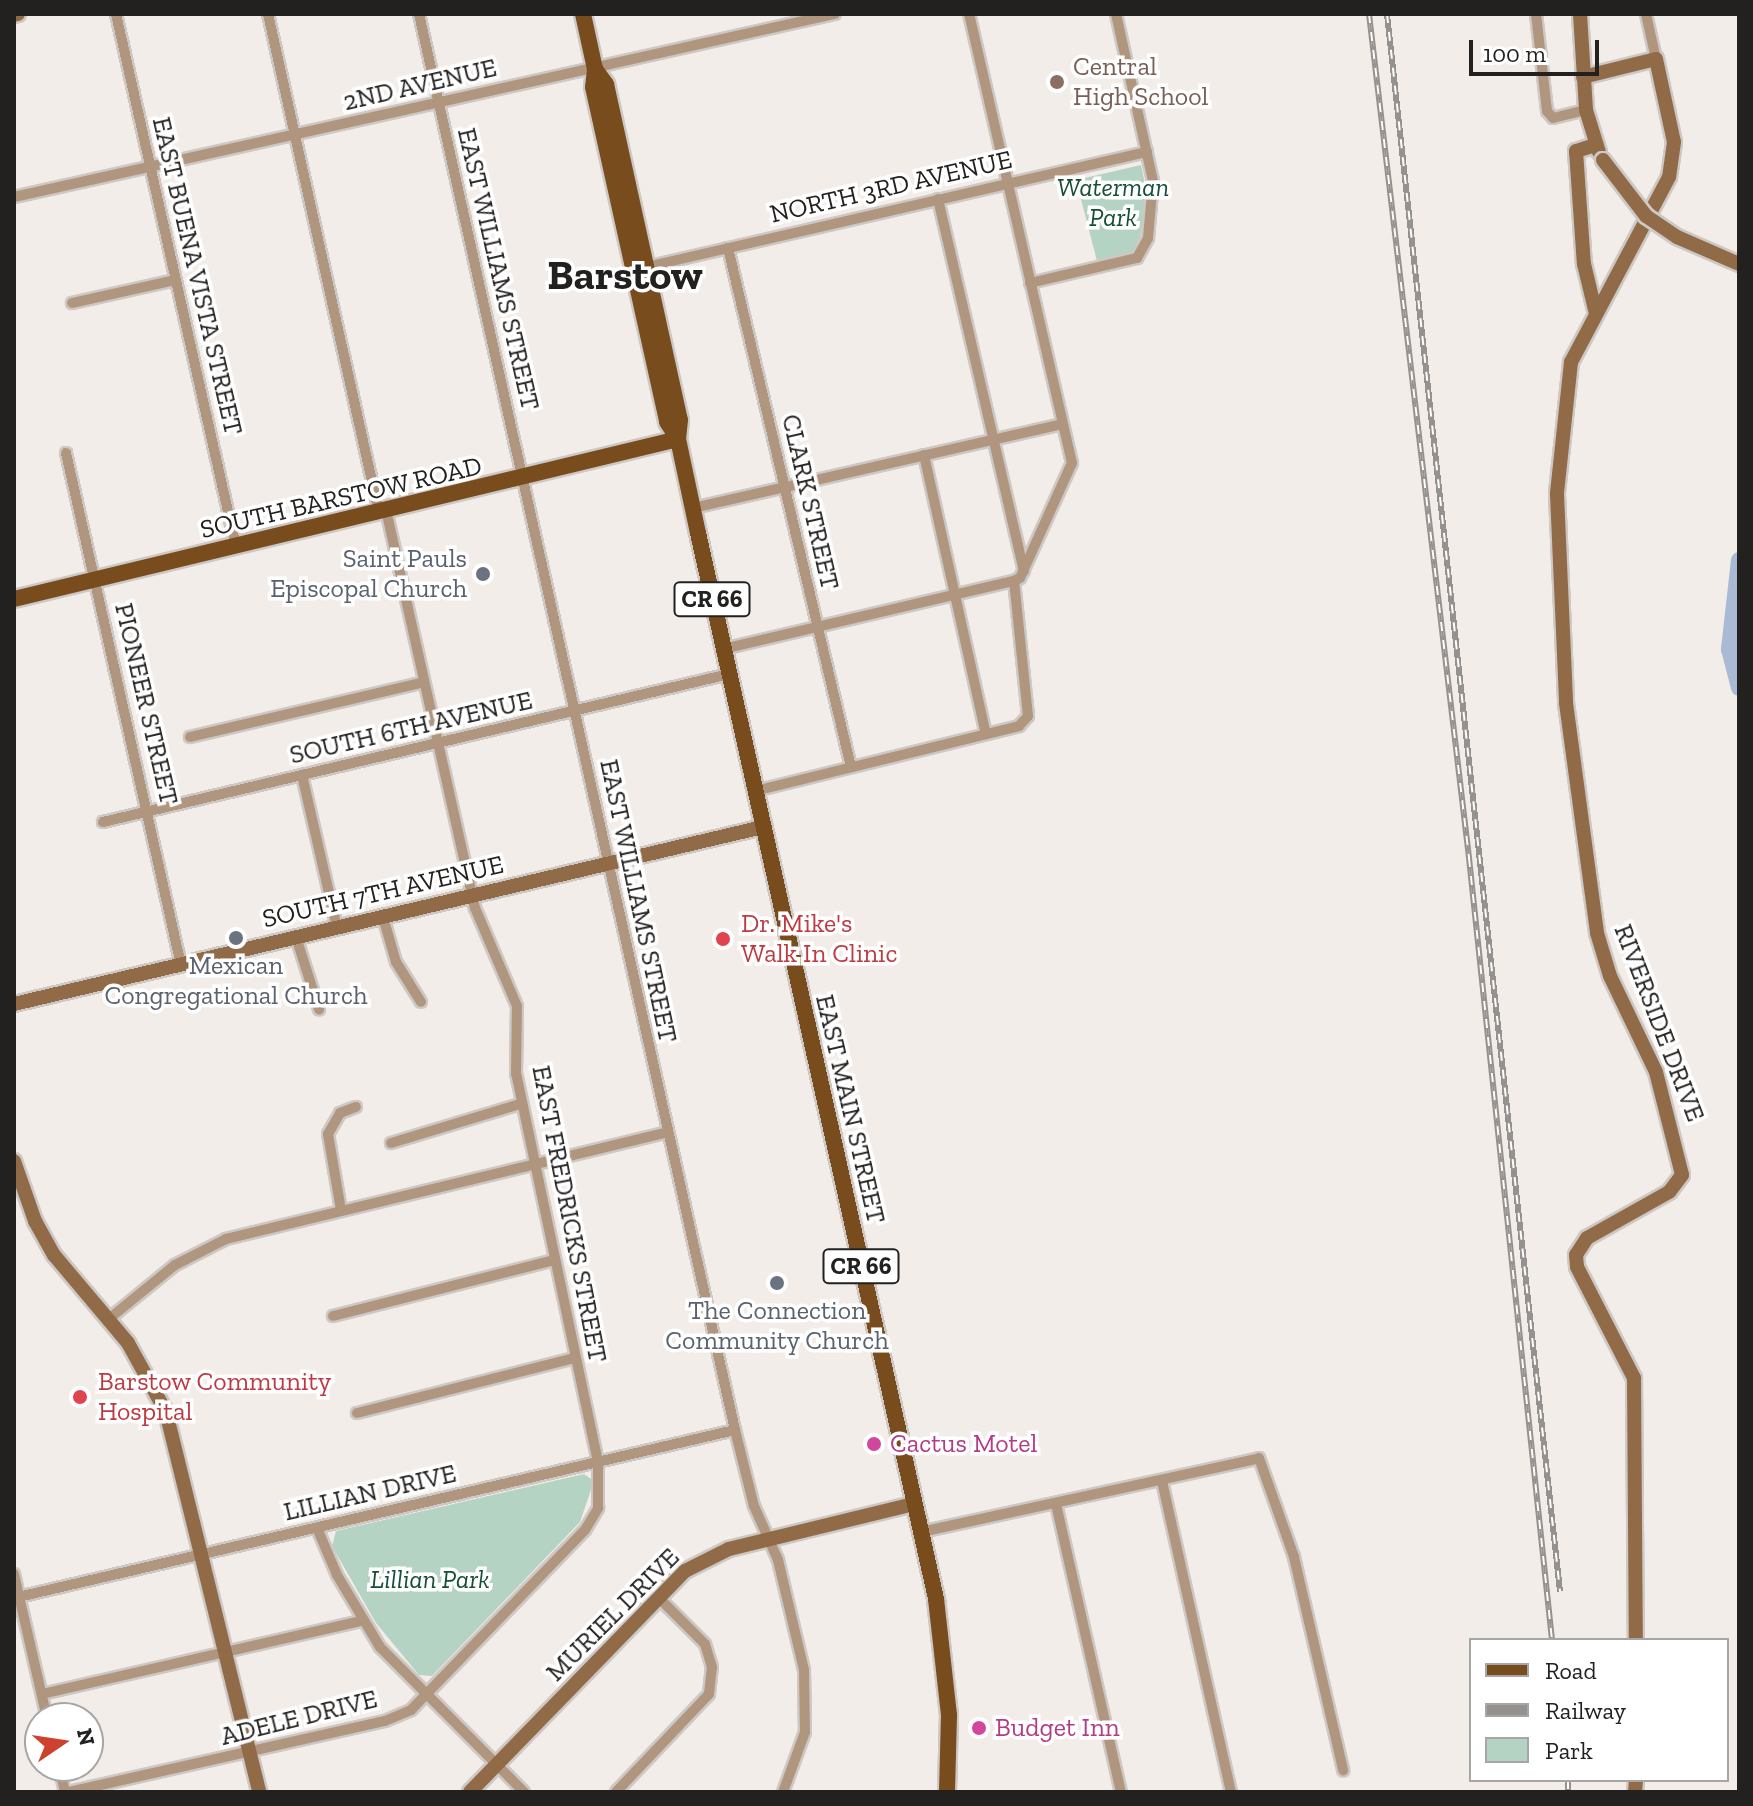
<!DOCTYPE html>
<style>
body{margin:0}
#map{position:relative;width:1753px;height:1806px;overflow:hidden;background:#f3ede9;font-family:"Zilla Slab",serif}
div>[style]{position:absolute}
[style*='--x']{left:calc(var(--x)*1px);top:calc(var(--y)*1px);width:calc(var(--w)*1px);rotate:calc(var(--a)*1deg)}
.green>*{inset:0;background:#b5d3c3}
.river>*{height:16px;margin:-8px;padding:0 8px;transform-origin:8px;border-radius:8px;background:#aabad4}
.roads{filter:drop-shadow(2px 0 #cec8c5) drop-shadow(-2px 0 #cec8c5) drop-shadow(0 2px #cec8c5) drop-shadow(0 -2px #cec8c5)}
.street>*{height:10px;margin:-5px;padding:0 5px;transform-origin:5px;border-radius:5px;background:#b0967e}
.secondary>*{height:14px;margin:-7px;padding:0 7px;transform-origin:7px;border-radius:7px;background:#916b48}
.primary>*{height:16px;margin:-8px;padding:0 8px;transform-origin:8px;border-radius:8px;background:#794c1d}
.rail>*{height:6px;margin-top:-3px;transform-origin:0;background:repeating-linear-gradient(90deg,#fff 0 9px,#95918e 0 18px);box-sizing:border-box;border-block:2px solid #95918e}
.bridges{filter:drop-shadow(2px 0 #cec8c5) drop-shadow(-2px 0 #cec8c5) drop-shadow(0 2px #cec8c5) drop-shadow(0 -2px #cec8c5)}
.secondary-bridge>*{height:14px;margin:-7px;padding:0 7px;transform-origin:7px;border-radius:7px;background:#916b48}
.dots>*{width:22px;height:22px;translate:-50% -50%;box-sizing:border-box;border:4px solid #fff;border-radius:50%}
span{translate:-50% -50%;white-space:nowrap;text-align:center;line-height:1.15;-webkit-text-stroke:7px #fff;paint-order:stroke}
.shield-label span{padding:2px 6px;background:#fff;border:2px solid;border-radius:6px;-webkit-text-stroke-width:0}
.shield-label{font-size:24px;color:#232120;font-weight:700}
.education-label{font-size:26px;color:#785e54}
.left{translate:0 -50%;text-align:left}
.street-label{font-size:26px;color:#232120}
.park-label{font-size:26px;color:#154f37;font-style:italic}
.worship-label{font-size:26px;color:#5b616d}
.right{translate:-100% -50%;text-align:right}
.health-label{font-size:26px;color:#be3a42}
.hotel-label{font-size:26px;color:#b23c85}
.town-label{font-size:42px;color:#232120;font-weight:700}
.frame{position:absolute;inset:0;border:16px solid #232120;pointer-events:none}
.legend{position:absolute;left:1469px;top:1638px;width:260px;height:144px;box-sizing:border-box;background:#fff;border:2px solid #a7a6a6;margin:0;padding:10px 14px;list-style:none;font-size:24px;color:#232120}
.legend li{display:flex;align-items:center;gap:16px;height:40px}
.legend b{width:40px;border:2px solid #a7a6a6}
.north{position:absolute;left:24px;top:1702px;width:80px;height:80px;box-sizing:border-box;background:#fff;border:2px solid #a7a6a6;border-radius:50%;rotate:77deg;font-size:22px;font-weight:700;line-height:32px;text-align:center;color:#232120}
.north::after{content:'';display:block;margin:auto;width:28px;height:36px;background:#cd412e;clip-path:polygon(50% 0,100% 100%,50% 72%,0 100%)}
.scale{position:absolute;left:1469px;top:40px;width:130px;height:36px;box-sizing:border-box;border:4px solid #232120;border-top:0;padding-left:10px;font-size:24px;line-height:28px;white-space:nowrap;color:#232120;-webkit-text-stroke:6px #fff;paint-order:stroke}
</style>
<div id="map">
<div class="green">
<div style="clip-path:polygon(1141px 165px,1147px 193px,1139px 245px,1131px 255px,1097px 261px,1076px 180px)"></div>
<div style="clip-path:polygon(584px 1474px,594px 1481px,580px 1522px,432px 1676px,419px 1675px,376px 1623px,332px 1546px,336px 1531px)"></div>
</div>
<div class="river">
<div style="--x:1739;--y:560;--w:90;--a:96.4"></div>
<div style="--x:1729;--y:649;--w:40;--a:75.6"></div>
</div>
<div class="roads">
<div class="street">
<div style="--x:116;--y:14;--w:546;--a:77.31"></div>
<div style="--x:268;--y:14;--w:511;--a:77.46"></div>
<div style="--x:419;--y:14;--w:1451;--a:77.42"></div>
<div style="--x:735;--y:1430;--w:78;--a:76"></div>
<div style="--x:754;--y:1506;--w:59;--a:66"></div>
<div style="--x:778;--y:1560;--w:113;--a:76.7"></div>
<div style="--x:804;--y:1670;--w:62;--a:89.1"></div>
<div style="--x:805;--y:1732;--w:64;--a:110.1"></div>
<div style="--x:1536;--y:14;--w:98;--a:83.5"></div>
<div style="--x:1547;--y:111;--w:9;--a:49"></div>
<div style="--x:1553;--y:118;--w:34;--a:-14"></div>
<div style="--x:1646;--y:14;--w:46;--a:77.5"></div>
<div style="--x:14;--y:197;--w:841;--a:-12.57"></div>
<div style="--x:938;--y:199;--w:382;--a:77"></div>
<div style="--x:728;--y:248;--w:533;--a:76.67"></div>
<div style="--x:646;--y:267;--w:514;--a:-12.93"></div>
<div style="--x:1030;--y:283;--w:110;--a:-13.2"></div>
<div style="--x:1137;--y:258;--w:23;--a:-61"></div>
<div style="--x:1148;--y:238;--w:57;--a:-85"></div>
<div style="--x:1153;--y:181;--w:171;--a:-102.5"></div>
<div style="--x:72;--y:303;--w:106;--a:-12.6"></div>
<div style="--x:66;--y:453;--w:525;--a:77.34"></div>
<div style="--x:924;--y:455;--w:286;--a:77.5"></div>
<div style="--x:693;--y:508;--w:379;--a:-12.8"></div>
<div style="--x:723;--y:649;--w:299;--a:-13.2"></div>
<div style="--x:190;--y:737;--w:240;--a:-13.2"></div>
<div style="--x:302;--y:775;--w:157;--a:77.1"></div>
<div style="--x:755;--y:791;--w:272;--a:-13.8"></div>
<div style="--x:1019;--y:726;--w:13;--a:-48"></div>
<div style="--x:1028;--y:716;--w:136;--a:-95.9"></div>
<div style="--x:1014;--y:581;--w:7;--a:-27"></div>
<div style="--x:1020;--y:578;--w:126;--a:-65.7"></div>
<div style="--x:1072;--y:463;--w:461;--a:-102.9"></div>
<div style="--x:103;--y:822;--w:643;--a:-13.3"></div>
<div style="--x:383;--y:917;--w:47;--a:73.9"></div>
<div style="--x:396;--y:962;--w:47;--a:58"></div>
<div style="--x:296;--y:937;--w:76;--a:72.3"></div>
<div style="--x:391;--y:1143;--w:135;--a:-16.8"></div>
<div style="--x:341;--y:1210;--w:77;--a:-99.7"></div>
<div style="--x:328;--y:1134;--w:24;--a:-60"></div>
<div style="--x:340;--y:1113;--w:17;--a:-21"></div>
<div style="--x:333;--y:1316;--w:228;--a:-14.2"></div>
<div style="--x:110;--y:1318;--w:84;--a:-39.2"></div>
<div style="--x:175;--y:1265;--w:57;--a:-27"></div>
<div style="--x:226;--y:1239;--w:454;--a:-13.6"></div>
<div style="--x:357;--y:1413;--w:225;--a:-14.2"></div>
<div style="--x:1162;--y:1481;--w:319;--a:77.5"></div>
<div style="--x:1056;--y:1504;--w:295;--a:77.3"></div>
<div style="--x:317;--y:1528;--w:51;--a:66.9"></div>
<div style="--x:337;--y:1575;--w:84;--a:59.2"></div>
<div style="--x:380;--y:1647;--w:204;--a:45.2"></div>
<div style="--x:921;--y:1532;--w:346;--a:-12.3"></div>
<div style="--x:1259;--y:1458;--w:105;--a:70.5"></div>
<div style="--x:1294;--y:1557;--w:219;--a:77"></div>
<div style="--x:14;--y:1574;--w:148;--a:77.1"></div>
<div style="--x:14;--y:1598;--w:740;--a:-13.12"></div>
<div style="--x:42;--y:1694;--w:330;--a:-12.9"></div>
<div style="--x:59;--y:1766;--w:27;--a:77"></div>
<div style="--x:69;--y:1792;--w:324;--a:-12.7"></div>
<div style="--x:385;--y:1721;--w:28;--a:-23"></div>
<div style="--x:411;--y:1710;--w:250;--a:-46"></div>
<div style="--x:585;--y:1530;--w:26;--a:-59"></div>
<div style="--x:598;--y:1508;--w:46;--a:-90"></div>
<div style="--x:598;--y:1462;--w:397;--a:-101.9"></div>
<div style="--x:516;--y:1074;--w:68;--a:-89.2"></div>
<div style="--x:517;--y:1006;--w:107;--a:-113.2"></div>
<div style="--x:475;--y:908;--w:407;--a:-102.6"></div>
<div style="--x:616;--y:1792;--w:135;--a:-46.5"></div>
<div style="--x:709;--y:1694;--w:27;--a:-84"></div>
<div style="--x:712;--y:1667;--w:24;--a:-107"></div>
<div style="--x:705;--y:1644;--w:65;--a:-135"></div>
</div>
<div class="secondary">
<div style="--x:1580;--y:14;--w:96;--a:86.4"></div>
<div style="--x:1586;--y:110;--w:44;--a:72.8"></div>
<div style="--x:14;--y:15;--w:4;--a:-14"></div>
<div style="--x:1583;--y:77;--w:75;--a:-13.9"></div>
<div style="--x:1656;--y:59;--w:85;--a:77.8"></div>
<div style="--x:1674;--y:142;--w:35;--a:98"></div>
<div style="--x:1669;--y:177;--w:209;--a:117.9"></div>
<div style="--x:1571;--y:362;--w:133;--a:96.1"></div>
<div style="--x:1557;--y:494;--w:209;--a:87.5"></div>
<div style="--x:1566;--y:703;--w:232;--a:82.3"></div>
<div style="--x:1597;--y:933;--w:45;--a:73.2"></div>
<div style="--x:1610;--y:976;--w:106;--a:64.4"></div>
<div style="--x:1656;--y:1072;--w:106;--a:75.8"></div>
<div style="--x:1682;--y:1175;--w:21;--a:127"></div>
<div style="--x:1669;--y:1192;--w:94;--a:150.7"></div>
<div style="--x:1587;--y:1238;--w:20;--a:123"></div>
<div style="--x:1576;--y:1255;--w:12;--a:85"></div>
<div style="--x:1577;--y:1267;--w:125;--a:62.8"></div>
<div style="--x:1634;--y:1378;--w:262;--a:89.6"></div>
<div style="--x:1595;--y:145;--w:20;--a:162"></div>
<div style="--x:1576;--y:151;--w:113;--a:86"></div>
<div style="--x:1584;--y:264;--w:51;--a:76.5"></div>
<div style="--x:14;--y:1004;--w:770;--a:-13.3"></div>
<div style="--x:14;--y:1161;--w:64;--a:70.7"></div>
<div style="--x:35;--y:1221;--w:39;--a:61"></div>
<div style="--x:54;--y:1255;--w:115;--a:49.9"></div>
<div style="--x:128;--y:1343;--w:79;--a:61.2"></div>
<div style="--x:166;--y:1412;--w:391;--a:76.2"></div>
<div style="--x:470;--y:1792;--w:308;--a:-45.8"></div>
<div style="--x:685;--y:1571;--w:49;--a:-26.6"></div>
<div style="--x:729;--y:1549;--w:190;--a:-13.7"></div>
<div style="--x:1635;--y:1792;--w:12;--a:-85"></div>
</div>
<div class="primary">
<div style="--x:583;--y:14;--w:56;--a:77.7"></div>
<div style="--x:595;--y:69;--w:18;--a:96"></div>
<div style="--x:593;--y:87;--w:343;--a:77.5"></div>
<div style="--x:667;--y:422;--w:20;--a:57"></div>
<div style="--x:595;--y:69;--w:19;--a:54"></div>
<div style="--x:606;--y:84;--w:344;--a:77.6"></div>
<div style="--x:680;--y:420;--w:19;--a:96"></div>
<div style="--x:678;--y:439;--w:96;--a:78"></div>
<div style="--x:698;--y:533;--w:1092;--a:77.41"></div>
<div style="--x:936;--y:1599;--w:117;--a:83.6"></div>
<div style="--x:949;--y:1715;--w:77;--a:91.5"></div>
<div style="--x:14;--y:599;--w:683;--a:-13.55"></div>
</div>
</div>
<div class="rail">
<div style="--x:1369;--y:14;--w:850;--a:83.24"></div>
<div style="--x:1469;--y:858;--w:786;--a:83.94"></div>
<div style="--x:1387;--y:14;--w:1587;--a:83.74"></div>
<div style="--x:1568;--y:1780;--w:12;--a:90"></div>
</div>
<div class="bridges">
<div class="secondary-bridge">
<div style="--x:1603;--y:160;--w:71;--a:52.5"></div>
<div style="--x:1646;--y:216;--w:37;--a:34"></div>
<div style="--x:1677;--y:237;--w:68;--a:23.5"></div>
</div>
</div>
<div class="dots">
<div style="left:1057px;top:82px;background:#8d6e63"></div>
<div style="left:483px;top:574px;background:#6b7280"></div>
<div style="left:236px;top:938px;background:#6b7280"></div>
<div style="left:723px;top:939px;background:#e0444e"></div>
<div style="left:777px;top:1283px;background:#6b7280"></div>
<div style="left:80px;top:1397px;background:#e0444e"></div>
<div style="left:874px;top:1444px;background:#d1479c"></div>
<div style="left:979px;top:1728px;background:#d1479c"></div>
</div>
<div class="shield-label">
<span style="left:712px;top:599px">CR 66</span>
<span style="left:861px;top:1266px">CR 66</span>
</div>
<div class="education-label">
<span class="left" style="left:1073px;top:82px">Central<br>High School</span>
</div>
<div class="street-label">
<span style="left:420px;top:85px;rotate:-13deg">2ND AVENUE</span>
<span style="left:891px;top:187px;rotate:-13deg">NORTH 3RD AVENUE</span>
<span style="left:498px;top:269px;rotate:77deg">EAST WILLIAMS STREET</span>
<span style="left:197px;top:276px;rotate:77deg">EAST BUENA VISTA STREET</span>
<span style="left:341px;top:498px;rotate:-13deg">SOUTH BARSTOW ROAD</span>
<span style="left:810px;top:502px;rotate:77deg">CLARK STREET</span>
<span style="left:146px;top:704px;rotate:77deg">PIONEER STREET</span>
<span style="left:411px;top:728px;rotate:-13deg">SOUTH 6TH AVENUE</span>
<span style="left:383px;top:892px;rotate:-13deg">SOUTH 7TH AVENUE</span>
<span style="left:638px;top:901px;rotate:78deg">EAST WILLIAMS STREET</span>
<span style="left:1659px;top:1023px;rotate:69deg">RIVERSIDE DRIVE</span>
<span style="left:850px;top:1109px;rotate:77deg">EAST MAIN STREET</span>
<span style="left:569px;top:1214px;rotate:79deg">EAST FREDRICKS STREET</span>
<span style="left:370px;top:1493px;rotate:-13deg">LILLIAN DRIVE</span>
<span style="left:613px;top:1615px;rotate:-45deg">MURIEL DRIVE</span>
<span style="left:299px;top:1718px;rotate:-14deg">ADELE DRIVE</span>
</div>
<div class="park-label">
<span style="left:1113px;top:203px">Waterman<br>Park</span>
<span style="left:430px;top:1580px">Lillian Park</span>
</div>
<div class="worship-label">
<span class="right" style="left:467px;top:574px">Saint Pauls<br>Episcopal Church</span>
<span style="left:236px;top:981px">Mexican<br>Congregational Church</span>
<span style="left:777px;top:1326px">The Connection<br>Community Church</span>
</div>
<div class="health-label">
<span class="left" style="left:741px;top:939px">Dr. Mike's<br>Walk In Clinic</span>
<span class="left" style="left:98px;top:1397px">Barstow Community<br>Hospital</span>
</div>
<div class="hotel-label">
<span class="left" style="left:890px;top:1444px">Cactus Motel</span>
<span class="left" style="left:995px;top:1728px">Budget Inn</span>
</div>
<div class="town-label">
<span style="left:625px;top:275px">Barstow</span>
</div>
<div class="frame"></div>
<ul class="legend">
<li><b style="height:10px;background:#794c1d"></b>Road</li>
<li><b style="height:10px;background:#95918e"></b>Railway</li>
<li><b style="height:22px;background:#b5d3c3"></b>Park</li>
</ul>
<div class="north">N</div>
<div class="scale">100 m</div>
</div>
